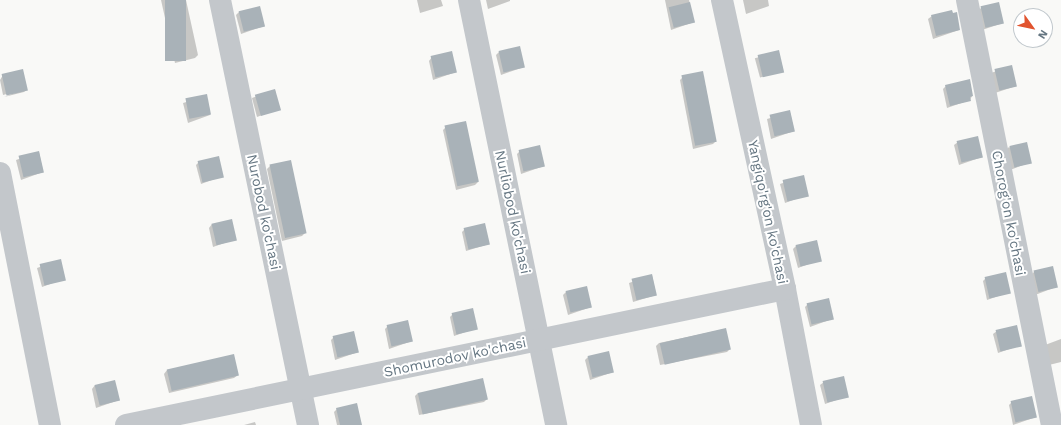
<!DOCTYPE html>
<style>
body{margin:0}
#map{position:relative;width:1061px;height:425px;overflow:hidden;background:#f9f9f7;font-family:"Work Sans",sans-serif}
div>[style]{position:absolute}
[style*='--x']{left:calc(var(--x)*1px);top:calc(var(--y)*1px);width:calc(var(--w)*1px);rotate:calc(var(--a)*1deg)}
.shadow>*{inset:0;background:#0003;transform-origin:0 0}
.building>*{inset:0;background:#a9b2b8;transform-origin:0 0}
.minor>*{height:22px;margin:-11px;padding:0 11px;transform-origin:11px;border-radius:11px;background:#c3c7cb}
span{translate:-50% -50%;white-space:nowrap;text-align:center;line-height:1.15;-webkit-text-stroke:4px #fff;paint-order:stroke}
.street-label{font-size:14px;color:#657682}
.north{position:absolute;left:1013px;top:8px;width:40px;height:40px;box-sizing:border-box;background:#fff;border:1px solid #c1c8cd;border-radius:50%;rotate:123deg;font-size:11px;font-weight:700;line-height:16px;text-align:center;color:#657682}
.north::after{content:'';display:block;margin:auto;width:14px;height:18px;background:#e1542f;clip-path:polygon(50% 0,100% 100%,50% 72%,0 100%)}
</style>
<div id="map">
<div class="shadow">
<div style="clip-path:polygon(161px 0,186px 0,198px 55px,195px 58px,175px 63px)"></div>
<div style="clip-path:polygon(417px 0,441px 0,443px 6px,420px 13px)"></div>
<div style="clip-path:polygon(486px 0,510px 0,510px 1px,488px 9px)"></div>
<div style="clip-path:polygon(665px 0,689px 0,694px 22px,671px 30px)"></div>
<div style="clip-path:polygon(743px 0,768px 0,769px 6px,746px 14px)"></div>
<div style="clip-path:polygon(982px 7px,1003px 23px,982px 30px,978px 11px)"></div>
<div style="clip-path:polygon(239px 12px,264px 26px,241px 34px,236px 15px)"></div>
<div style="clip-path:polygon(932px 16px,959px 30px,933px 39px,928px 19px)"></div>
<div style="clip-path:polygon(499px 52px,524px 67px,501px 75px,496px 55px)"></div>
<div style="left:778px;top:52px;width:20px;height:24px;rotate:75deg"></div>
<div style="clip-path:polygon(432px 57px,456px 72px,433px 80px,429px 61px)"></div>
<div style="clip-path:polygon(1011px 66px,1016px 86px,995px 93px,991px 73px)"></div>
<div style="clip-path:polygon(3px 75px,27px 89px,24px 92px,4px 97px,25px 89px,3px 95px,0 80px)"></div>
<div style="clip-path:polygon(683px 77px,716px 141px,713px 144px,693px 149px,680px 80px)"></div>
<div style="clip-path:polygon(946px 86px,972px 96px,970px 100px,947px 108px,943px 89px)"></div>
<div style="clip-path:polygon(275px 90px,279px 109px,257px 117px,252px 98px)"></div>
<div style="clip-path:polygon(206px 96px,210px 115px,188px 123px,183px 103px)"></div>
<div style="clip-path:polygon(790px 112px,794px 131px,771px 139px,767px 119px)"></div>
<div style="clip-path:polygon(446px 127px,478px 182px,475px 185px,456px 190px,443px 130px)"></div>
<div style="clip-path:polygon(958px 142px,982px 157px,959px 165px,954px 145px)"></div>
<div style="clip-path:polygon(1009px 147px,1031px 162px,1010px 170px,1006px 150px)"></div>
<div style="clip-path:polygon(520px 151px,544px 166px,521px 174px,517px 154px)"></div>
<div style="clip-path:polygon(39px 152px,43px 172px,21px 180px,16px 160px)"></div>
<div style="clip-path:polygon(199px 162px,223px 176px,201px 184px,196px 165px)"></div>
<div style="clip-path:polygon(270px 166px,305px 233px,302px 236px,282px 241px,267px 169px)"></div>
<div style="clip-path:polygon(803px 176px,807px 195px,785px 203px,780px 184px)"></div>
<div style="clip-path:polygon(212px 224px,236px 239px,213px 247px,209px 228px)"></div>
<div style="clip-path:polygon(465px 229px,489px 244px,466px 251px,462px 232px)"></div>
<div style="clip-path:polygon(796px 246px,820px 260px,798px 268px,793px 249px)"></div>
<div style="clip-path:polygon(60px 260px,64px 279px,42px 287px,37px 268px)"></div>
<div style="clip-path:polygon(1034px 272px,1056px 287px,1035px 295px,1031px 275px)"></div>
<div style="clip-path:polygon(652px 275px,656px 295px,633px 302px,629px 283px)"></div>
<div style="clip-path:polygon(986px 278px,1010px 292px,987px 300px,983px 281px)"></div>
<div style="clip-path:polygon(566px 292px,591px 307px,568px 315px,563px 295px)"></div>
<div style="clip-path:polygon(808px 304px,832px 319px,810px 327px,805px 307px)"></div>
<div style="clip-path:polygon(453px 314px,477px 328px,454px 336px,450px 317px)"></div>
<div style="clip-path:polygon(388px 326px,412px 341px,389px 349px,385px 329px)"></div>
<div style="clip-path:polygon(725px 329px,730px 349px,727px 352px,660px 365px,656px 346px,659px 343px)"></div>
<div style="clip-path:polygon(997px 331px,1021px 345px,998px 353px,993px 334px)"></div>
<div style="clip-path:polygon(334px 337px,358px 352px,335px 360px,331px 340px)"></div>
<div style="clip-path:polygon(1061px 339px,1061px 362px,1049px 365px,1045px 345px)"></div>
<div style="clip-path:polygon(588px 357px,613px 372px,590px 380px,585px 360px)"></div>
<div style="clip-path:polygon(167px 370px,238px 375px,234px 378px,169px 393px,164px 374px)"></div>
<div style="clip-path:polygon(824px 382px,848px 396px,825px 404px,820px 385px)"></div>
<div style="clip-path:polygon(95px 385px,119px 400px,96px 408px,92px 389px)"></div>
<div style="clip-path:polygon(418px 393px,487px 399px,484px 402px,419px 415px,415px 396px)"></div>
<div style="clip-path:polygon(1012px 402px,1036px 417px,1013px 425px,1009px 405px)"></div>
<div style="clip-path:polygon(337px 409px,360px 425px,337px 425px,334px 412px)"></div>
<div style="clip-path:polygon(255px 422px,256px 425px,244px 425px)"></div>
</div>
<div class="building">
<div style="left:165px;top:0;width:21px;height:61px"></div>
<div style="left:690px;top:2px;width:21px;height:22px;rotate:76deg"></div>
<div style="left:999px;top:2px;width:22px;height:19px;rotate:77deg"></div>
<div style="left:260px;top:6px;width:21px;height:22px;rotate:76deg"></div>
<div style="clip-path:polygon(952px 10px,953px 13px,957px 12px,960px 30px,936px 36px,931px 15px)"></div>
<div style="left:520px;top:46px;width:22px;height:22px;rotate:77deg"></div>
<div style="left:779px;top:50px;width:23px;height:22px;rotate:77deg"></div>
<div style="left:452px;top:51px;width:22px;height:22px;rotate:77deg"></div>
<div style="left:1012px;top:65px;width:22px;height:18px;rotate:77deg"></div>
<div style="left:23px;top:69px;width:22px;height:22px;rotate:77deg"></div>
<div style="left:703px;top:71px;width:72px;height:22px;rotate:79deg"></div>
<div style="clip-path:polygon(970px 79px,973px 96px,970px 97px,971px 101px,950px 106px,945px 85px)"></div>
<div style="left:275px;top:89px;width:22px;height:21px;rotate:74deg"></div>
<div style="left:207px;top:94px;width:21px;height:22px;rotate:79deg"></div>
<div style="left:790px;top:110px;width:22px;height:21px;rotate:77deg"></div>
<div style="left:466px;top:121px;width:62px;height:22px;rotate:78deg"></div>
<div style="left:978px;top:136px;width:22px;height:22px;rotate:77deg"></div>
<div style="left:1027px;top:142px;width:22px;height:18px;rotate:77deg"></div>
<div style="left:540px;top:145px;width:22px;height:22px;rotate:77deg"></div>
<div style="left:39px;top:151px;width:22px;height:21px;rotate:77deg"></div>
<div style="left:219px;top:156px;width:22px;height:22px;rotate:77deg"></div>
<div style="left:291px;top:160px;width:75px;height:22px;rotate:78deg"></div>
<div style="left:804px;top:175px;width:22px;height:22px;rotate:77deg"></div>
<div style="left:232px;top:219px;width:22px;height:21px;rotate:77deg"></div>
<div style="left:485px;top:223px;width:22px;height:22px;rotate:77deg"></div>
<div style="left:817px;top:240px;width:22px;height:22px;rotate:77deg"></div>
<div style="left:61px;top:259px;width:22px;height:22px;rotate:77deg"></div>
<div style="left:1053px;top:266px;width:22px;height:20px;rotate:77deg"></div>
<div style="left:1006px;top:272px;width:22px;height:22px;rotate:77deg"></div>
<div style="left:652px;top:274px;width:22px;height:21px;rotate:77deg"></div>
<div style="left:587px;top:286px;width:22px;height:22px;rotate:77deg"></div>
<div style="left:829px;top:298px;width:22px;height:23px;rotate:77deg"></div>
<div style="left:473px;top:308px;width:22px;height:22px;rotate:77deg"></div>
<div style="left:408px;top:320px;width:22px;height:22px;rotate:77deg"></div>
<div style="left:1017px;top:325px;width:22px;height:22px;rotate:77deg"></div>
<div style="left:726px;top:328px;width:22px;height:68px;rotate:77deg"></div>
<div style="left:354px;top:331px;width:22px;height:22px;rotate:77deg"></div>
<div style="left:609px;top:351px;width:22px;height:22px;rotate:77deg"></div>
<div style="left:234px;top:354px;width:22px;height:69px;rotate:77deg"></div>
<div style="left:844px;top:376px;width:22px;height:22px;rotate:77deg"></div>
<div style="left:483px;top:378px;width:22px;height:67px;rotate:77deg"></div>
<div style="left:115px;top:380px;width:21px;height:21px;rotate:76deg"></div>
<div style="left:1032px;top:396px;width:22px;height:22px;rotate:77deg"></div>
<div style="clip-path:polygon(357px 403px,362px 425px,340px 425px,336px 408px)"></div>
</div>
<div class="minor">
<div style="--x:220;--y:0;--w:434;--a:78.3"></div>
<div style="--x:469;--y:0;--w:434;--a:78.4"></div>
<div style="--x:722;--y:0;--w:296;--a:77.7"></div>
<div style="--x:785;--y:289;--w:138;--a:79.2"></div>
<div style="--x:967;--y:0;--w:433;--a:78.7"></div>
<div style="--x:0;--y:173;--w:257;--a:78.8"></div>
<div style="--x:126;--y:425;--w:673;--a:-11.66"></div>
</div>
<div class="street-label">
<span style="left:264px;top:212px;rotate:78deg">Nurobod ko'chasi</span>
<span style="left:513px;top:212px;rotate:78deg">Nurliobod ko'chasi</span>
<span style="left:768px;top:212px;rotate:78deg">Yangiqo'rg'on ko'chasi</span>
<span style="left:1009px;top:213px;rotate:79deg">Chorog'on ko'chasi</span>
<span style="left:455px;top:357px;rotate:-12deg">Shomurodov ko'chasi</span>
</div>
<div class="north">N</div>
</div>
